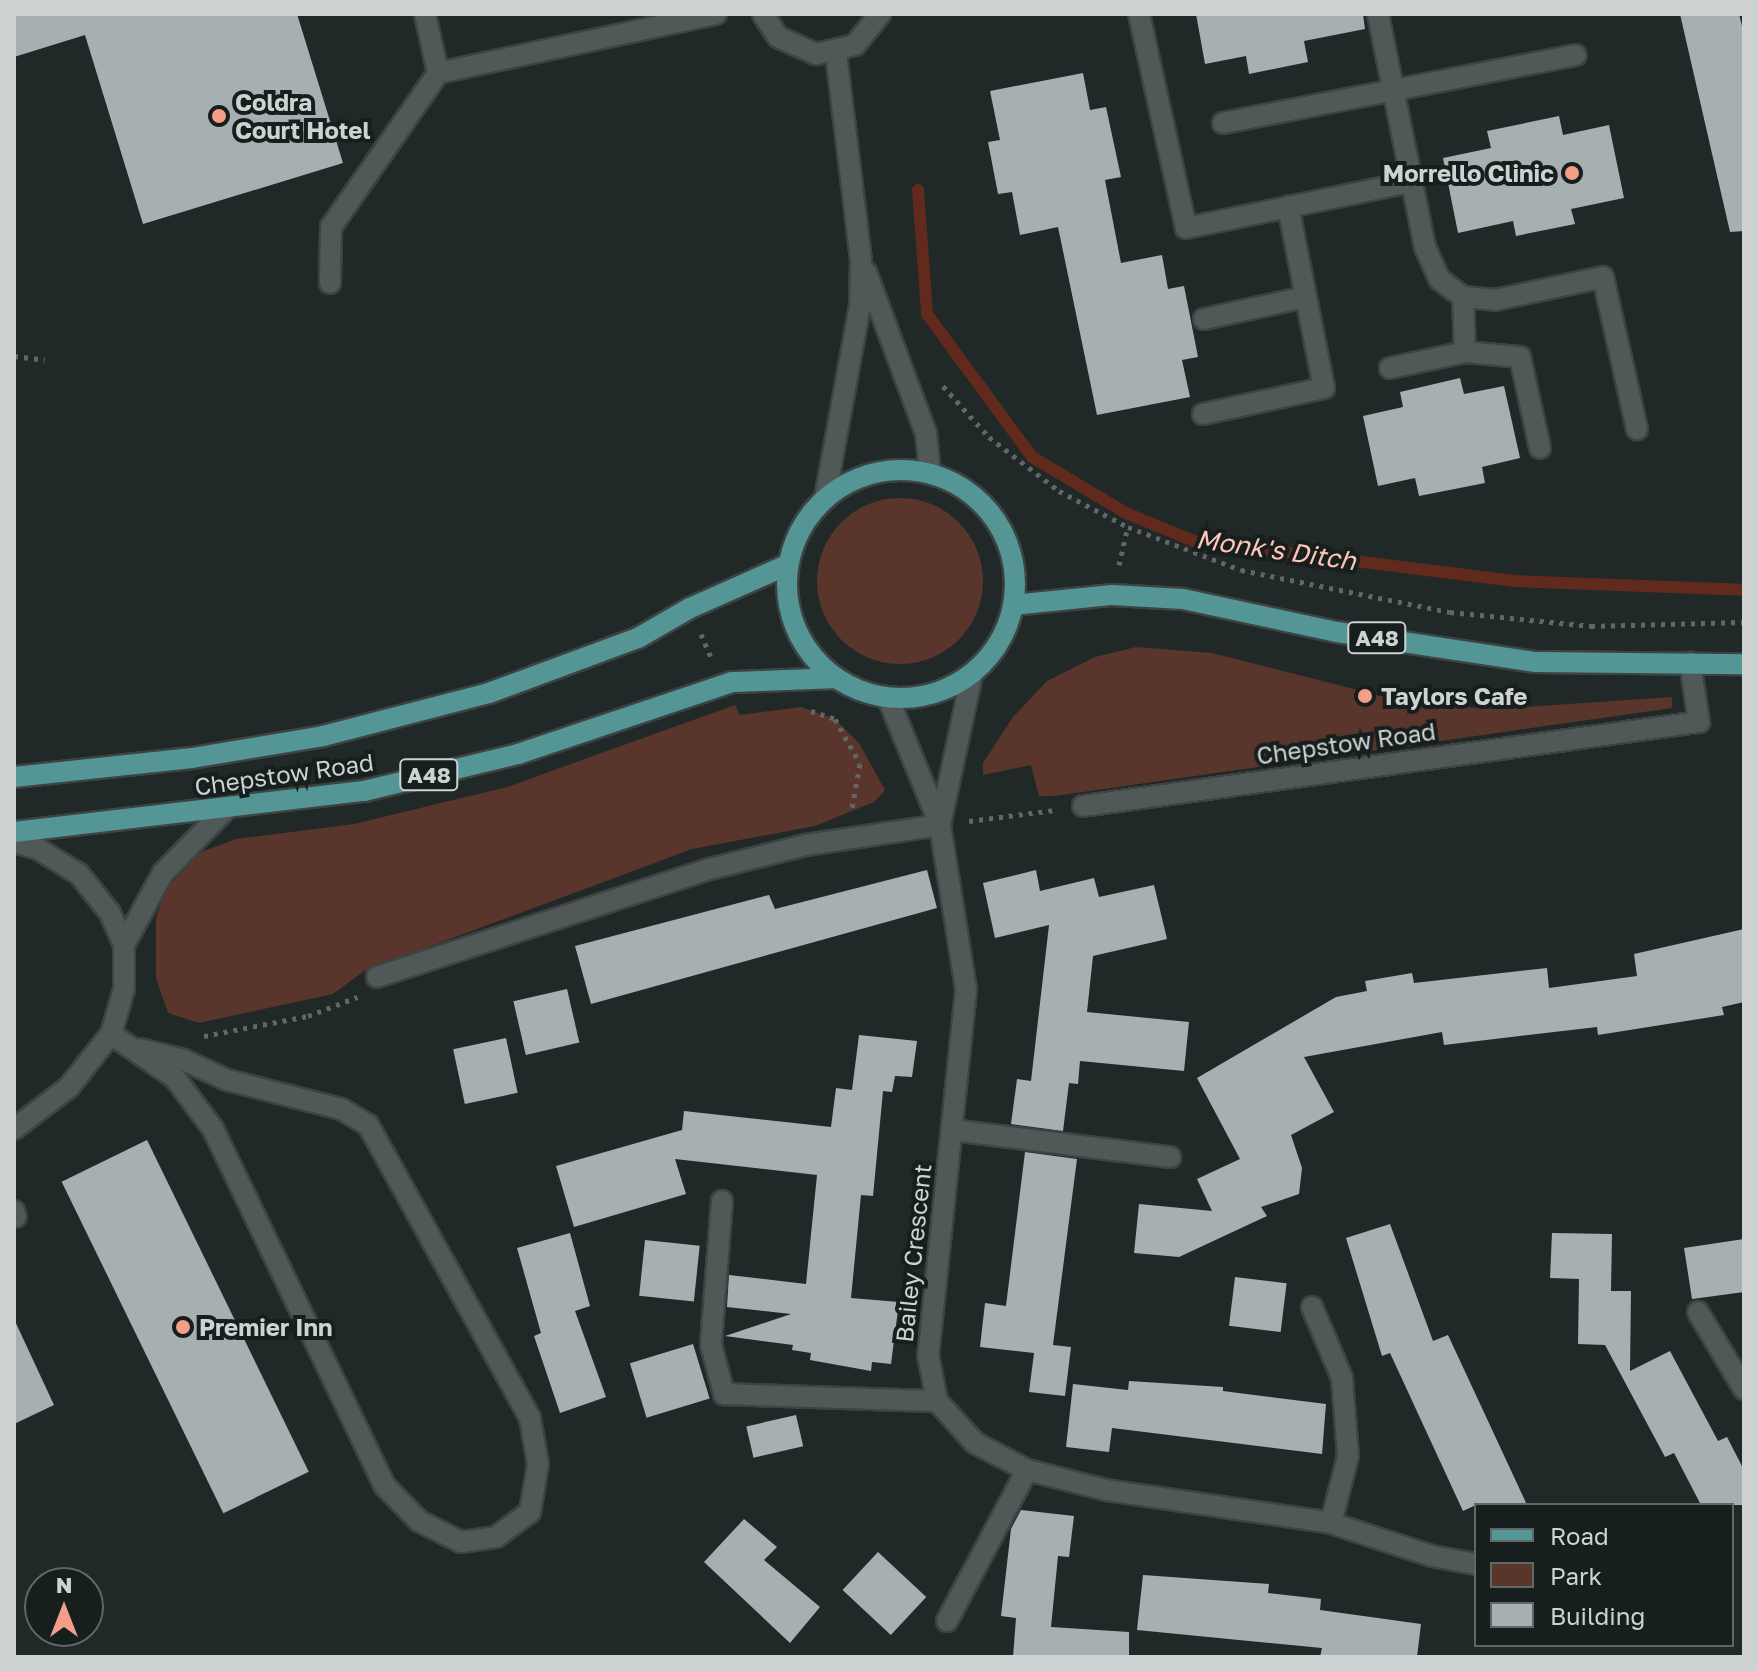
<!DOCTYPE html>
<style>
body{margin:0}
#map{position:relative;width:1758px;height:1671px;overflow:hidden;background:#212828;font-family:"Golos Text",sans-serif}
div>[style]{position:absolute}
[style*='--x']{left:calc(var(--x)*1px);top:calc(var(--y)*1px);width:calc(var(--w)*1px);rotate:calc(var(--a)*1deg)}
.green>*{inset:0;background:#5a352b}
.round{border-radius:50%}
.stream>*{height:12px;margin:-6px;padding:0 6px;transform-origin:6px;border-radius:6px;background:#612a1c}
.building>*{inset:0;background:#a7b0b0;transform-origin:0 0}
.path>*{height:5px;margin-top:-2.5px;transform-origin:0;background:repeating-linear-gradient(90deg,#616767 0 4px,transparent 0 10px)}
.roads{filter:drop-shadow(2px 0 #3d4343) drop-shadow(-2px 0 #3d4343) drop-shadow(0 2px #3d4343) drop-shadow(0 -2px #3d4343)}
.minor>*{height:20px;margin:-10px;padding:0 10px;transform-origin:10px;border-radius:10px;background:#505858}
.major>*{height:20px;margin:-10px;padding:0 10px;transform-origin:10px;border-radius:10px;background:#549696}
.major>.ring{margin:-10px;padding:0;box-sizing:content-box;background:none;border:20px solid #549696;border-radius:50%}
.dots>*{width:22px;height:22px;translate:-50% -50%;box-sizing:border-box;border:4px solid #171f1e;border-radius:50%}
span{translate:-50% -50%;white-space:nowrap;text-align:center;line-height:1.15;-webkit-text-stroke:8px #171f1e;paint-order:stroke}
.shield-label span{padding:2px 6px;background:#171f1e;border:2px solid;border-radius:6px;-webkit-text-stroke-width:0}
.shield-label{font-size:22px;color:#cdd2d2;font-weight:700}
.poi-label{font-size:24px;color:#cdd2d2;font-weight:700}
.left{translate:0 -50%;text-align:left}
.right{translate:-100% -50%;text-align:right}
.street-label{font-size:24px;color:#cdd2d2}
.water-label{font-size:26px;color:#fec5b6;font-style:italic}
.frame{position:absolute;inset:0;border:16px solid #cdd2d2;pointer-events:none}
.legend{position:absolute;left:1474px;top:1503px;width:260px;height:144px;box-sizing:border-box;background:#171f1e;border:2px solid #606766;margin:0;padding:10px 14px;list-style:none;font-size:24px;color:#cdd2d2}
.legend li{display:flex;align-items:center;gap:16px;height:40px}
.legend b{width:40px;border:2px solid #606766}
.north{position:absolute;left:24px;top:1567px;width:80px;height:80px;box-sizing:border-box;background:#171f1e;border:2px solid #606766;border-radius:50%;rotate:0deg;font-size:22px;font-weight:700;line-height:32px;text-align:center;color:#cdd2d2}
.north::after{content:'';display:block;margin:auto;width:28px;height:36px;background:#f49e87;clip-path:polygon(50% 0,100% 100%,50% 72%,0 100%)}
</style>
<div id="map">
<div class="green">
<div class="round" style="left:817px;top:498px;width:166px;height:166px"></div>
<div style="clip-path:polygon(1136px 647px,1212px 653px,1413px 704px,1494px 709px,1672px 697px,1672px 708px,1055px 796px,1039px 796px,1031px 765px,983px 775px,983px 763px,1013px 717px,1047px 681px,1095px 657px)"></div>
<div style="clip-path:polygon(735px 705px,740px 715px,801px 707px,835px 719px,859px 743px,885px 790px,874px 802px,815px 826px,692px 849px,364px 971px,333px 994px,199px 1023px,168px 1013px,156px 978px,156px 917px,167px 888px,201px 852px,236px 839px,354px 824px,507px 787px)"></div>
</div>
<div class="stream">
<div style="--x:918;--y:190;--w:124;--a:85.8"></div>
<div style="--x:927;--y:314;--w:177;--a:53.7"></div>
<div style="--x:1032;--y:457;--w:109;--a:30.8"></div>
<div style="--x:1126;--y:513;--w:74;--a:22.4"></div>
<div style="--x:1194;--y:541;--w:321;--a:7.1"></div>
<div style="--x:1513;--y:581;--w:231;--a:2.2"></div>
</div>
<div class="building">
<div style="clip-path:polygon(14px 14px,297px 14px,343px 163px,143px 224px,85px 35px,14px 57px)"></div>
<div style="clip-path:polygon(1196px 14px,1363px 14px,1365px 29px,1304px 41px,1308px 62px,1249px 74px,1246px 56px,1205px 64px)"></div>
<div style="clip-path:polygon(1680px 14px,1739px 14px,1744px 34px,1744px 231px,1730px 232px)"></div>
<div style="clip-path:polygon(1083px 73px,1090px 110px,1106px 107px,1121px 177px,1105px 180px,1121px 263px,1162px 255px,1168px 289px,1184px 286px,1198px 357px,1182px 360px,1190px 397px,1097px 415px,1058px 227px,1020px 235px,1012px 192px,998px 194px,988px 142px,1000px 140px,990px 91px)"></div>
<div style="clip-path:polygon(1559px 116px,1563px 135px,1609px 125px,1624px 198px,1571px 209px,1575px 224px,1516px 236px,1513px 221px,1458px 233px,1443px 158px,1491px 148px,1487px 131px)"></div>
<div style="clip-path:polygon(1460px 378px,1464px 394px,1504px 386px,1520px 458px,1482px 467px,1485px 483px,1419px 496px,1415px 478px,1378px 486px,1363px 416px,1403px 407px,1400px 392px)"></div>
<div style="clip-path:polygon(927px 870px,937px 908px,591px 1004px,575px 946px,769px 895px,775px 909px)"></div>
<div style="clip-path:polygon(1036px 870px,1040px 891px,1094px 878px,1099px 897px,1154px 885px,1167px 939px,1093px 956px,1087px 1012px,1189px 1022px,1184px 1071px,1080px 1061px,1078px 1084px,1069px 1083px,1063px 1131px,1011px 1124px,1017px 1079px,1031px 1081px,1049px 925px,995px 938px,983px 883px)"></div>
<div style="clip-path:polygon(1744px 929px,1744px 1002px,1722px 1007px,1724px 1015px,1598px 1035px,1597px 1027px,1444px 1045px,1442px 1032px,1304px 1057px,1334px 1112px,1291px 1135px,1302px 1168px,1299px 1194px,1261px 1207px,1267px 1216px,1179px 1257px,1134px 1253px,1139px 1204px,1212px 1211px,1197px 1179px,1240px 1159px,1197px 1078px,1336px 997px,1367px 991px,1365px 981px,1412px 973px,1414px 983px,1547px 968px,1549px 988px,1637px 976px,1634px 954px)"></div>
<div style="left:567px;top:989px;width:55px;height:55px;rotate:77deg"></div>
<div style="clip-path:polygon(859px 1035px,917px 1041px,912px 1077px,895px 1076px,892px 1092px,883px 1091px,873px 1196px,861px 1195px,851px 1298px,899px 1302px,891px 1364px,872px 1362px,871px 1371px,810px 1360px,811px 1353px,792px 1350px,793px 1345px,725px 1336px,791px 1314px,727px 1307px,729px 1275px,806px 1284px,817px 1175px,675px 1159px,686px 1194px,574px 1227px,556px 1166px,682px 1130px,684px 1111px,831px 1127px,836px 1088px,852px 1090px)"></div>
<div style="left:506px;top:1038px;width:56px;height:54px;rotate:78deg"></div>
<div style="left:147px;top:1140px;width:369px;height:95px;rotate:64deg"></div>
<div style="clip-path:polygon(1025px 1152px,1077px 1159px,1053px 1345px,1071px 1347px,1065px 1396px,1029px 1392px,1034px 1353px,980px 1347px,985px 1303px,1006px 1306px)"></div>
<div style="clip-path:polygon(1390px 1224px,1433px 1341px,1448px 1335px,1527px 1505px,1476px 1505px,1463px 1511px,1390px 1353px,1382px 1356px,1346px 1238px)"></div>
<div style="clip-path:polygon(570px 1233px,590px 1306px,575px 1311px,606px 1397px,560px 1413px,534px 1336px,541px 1333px,517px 1248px)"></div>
<div style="clip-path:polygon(1552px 1233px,1612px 1234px,1611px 1291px,1631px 1291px,1630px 1371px,1670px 1351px,1718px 1441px,1727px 1437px,1744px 1470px,1744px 1505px,1701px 1505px,1674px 1453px,1665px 1457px,1605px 1345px,1578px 1344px,1579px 1279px,1550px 1278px)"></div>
<div style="clip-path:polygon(1744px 1239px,1744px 1292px,1692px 1299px,1684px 1248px)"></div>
<div style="left:645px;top:1240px;width:55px;height:56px;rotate:6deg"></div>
<div style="left:1235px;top:1277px;width:52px;height:49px;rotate:7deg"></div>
<div style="clip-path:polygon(14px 1319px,54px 1405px,14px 1424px)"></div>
<div style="left:693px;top:1344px;width:57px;height:66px;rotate:73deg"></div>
<div style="clip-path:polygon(1129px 1381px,1223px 1387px,1223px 1391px,1326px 1404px,1322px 1454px,1112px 1428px,1109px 1452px,1066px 1447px,1073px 1384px,1128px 1390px)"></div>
<div style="left:796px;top:1415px;width:32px;height:51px;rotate:77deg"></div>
<div style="clip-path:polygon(1021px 1510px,1074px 1516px,1069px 1557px,1058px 1556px,1051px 1627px,1129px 1632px,1129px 1657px,1013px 1657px,1016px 1618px,1001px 1616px,1011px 1529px)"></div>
<div style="clip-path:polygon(744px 1519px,777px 1547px,764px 1560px,820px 1607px,790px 1643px,704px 1562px)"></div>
<div style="left:878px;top:1552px;width:66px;height:52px;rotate:43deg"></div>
<div style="clip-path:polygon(1143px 1575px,1269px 1584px,1268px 1593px,1321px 1599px,1320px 1610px,1421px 1624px,1417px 1657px,1320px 1657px,1322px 1648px,1137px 1630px)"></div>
</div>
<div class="path">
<div style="--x:14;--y:356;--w:31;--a:7"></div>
<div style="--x:943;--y:386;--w:69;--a:48"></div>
<div style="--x:989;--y:437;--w:88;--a:37.6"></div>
<div style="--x:1059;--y:491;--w:78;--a:27.6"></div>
<div style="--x:1128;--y:527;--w:121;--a:20.8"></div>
<div style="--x:1241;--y:570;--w:213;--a:11.4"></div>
<div style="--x:1450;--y:612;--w:142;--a:5.7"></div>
<div style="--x:1591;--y:626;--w:153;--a:-1.5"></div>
<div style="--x:1119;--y:565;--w:39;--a:-77"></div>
<div style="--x:701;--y:634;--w:26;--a:67"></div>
<div style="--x:811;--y:711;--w:25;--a:18"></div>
<div style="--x:835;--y:719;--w:51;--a:60.9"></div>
<div style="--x:860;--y:764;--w:45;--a:100.3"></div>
<div style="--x:969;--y:821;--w:87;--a:-7.3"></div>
<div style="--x:204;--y:1036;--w:106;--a:-10.9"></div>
<div style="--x:308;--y:1016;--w:53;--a:-21.2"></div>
</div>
<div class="roads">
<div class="minor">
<div style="--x:763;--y:14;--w:27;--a:57"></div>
<div style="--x:778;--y:37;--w:42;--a:24.1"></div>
<div style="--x:816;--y:54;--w:40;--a:-13"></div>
<div style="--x:855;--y:45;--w:40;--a:-51"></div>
<div style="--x:1139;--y:14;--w:219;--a:77.6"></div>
<div style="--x:1186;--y:228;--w:230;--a:-11.6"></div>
<div style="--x:1378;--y:14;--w:238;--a:78.6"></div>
<div style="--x:1425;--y:247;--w:35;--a:66"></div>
<div style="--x:1439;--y:279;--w:30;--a:37"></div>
<div style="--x:1463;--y:297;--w:32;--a:5"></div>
<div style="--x:1495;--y:300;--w:110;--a:-12"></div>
<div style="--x:1603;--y:277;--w:156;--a:77.4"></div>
<div style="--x:438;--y:73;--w:284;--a:-12"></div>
<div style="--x:1223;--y:123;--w:359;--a:-10.9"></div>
<div style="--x:866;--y:272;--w:172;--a:69.6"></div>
<div style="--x:926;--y:433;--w:40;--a:84.3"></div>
<div style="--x:330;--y:283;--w:56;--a:-89"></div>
<div style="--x:331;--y:227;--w:188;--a:-55.2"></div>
<div style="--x:438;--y:73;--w:60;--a:-102.4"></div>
<div style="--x:1204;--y:319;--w:104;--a:-12.2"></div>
<div style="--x:1465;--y:352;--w:55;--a:5.2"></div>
<div style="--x:1520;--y:357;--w:93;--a:77.6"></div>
<div style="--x:1390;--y:368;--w:77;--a:-12"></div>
<div style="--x:1465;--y:352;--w:55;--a:-92.1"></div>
<div style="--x:1203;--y:414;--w:124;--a:-12.1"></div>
<div style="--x:1324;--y:388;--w:185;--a:-101.2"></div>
<div style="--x:825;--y:498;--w:195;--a:-79.7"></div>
<div style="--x:860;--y:306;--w:46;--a:-88.8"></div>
<div style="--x:861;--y:260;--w:209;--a:-96.9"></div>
<div style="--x:888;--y:698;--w:137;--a:67.7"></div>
<div style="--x:940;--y:825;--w:167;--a:81"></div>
<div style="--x:966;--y:990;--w:367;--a:95.9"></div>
<div style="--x:928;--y:1355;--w:47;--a:78.9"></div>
<div style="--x:937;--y:1401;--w:57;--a:47.9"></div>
<div style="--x:975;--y:1443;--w:59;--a:27.4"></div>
<div style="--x:1027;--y:1470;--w:81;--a:14.2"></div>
<div style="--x:1106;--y:1490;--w:227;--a:8.3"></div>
<div style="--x:1331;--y:1523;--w:106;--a:18.1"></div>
<div style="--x:1432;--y:1556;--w:45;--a:10.3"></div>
<div style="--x:1083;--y:806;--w:622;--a:-7.77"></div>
<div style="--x:1699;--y:722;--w:60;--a:-98.7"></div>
<div style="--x:940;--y:825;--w:154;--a:-78"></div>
<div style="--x:14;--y:842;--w:25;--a:16"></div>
<div style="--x:38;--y:849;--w:48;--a:31.4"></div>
<div style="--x:79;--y:874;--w:50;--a:51.5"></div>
<div style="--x:110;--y:913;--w:35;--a:66"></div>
<div style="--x:124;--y:945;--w:44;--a:90"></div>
<div style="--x:124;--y:989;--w:47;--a:106.1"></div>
<div style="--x:111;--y:1034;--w:68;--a:128.4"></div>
<div style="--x:69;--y:1087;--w:69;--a:142.6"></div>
<div style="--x:124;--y:945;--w:82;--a:-61.6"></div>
<div style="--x:163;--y:873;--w:87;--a:-45.5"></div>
<div style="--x:377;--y:977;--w:350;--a:-18"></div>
<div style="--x:710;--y:869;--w:99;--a:-14"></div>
<div style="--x:806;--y:845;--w:135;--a:-8.5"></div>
<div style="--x:111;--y:1034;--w:78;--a:34.5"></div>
<div style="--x:175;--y:1078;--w:64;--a:53.3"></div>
<div style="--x:213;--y:1129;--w:396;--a:64.3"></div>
<div style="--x:385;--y:1486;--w:49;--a:45.8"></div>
<div style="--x:419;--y:1521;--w:47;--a:26.6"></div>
<div style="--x:461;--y:1542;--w:35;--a:-8"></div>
<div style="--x:496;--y:1537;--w:42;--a:-36.3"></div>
<div style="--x:530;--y:1512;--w:49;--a:-80.5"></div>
<div style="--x:538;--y:1464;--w:47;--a:-99.9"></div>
<div style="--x:530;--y:1418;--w:335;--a:-118.9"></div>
<div style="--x:368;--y:1125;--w:31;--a:-149"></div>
<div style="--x:341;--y:1109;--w:118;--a:-165.7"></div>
<div style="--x:227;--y:1080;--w:47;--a:-155.1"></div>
<div style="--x:184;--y:1060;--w:45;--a:-166"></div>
<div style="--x:952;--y:1130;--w:220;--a:7.1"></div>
<div style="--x:722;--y:1201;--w:144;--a:94.4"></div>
<div style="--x:711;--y:1345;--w:51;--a:75.1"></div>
<div style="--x:724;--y:1394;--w:213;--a:1.9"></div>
<div style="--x:14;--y:1211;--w:6;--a:72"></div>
<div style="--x:1312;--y:1307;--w:77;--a:67.1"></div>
<div style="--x:1342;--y:1378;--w:78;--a:85.6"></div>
<div style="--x:1348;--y:1456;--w:69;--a:104.2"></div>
<div style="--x:1698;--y:1312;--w:90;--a:59.1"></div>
<div style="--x:947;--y:1621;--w:171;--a:-62.1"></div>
</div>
<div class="major">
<div class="ring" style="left:787px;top:470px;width:208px;height:208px"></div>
<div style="--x:1013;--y:605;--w:100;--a:-5.8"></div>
<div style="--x:1112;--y:595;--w:71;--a:3.2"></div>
<div style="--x:1183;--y:599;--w:157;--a:12.1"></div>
<div style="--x:1337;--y:632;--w:201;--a:8.6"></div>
<div style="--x:1536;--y:662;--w:208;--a:0.6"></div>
<div style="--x:14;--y:777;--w:179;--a:-6.1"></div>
<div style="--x:192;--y:758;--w:133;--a:-9.5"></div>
<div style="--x:323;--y:736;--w:171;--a:-14.5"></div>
<div style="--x:489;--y:693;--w:159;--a:-20.3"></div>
<div style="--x:638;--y:638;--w:60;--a:-30"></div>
<div style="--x:690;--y:608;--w:106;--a:-23.9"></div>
<div style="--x:14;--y:832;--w:352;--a:-6.7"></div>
<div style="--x:364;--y:791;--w:158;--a:-13.5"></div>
<div style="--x:518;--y:754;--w:226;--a:-18.6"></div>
<div style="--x:732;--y:682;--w:103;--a:-2.2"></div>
</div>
</div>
<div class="dots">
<div style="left:219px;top:116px;background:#f49e87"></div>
<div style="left:1572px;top:173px;background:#f49e87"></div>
<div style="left:1365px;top:696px;background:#f49e87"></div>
<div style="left:183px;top:1327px;background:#f49e87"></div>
</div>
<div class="shield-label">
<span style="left:1377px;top:638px">A48</span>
<span style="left:429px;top:775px">A48</span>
</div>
<div class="poi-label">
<span class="left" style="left:235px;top:116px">Coldra<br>Court Hotel</span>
<span class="right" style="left:1554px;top:173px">Morrello Clinic</span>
<span class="left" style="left:1381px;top:696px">Taylors Cafe</span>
<span class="left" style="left:199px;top:1327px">Premier Inn</span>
</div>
<div class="street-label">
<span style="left:1346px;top:743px;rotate:-8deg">Chepstow Road</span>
<span style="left:284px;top:774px;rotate:-8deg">Chepstow Road</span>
<span style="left:913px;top:1253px;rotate:-84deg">Bailey Crescent</span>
</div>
<div class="water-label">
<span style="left:1276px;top:550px;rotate:8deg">Monk's Ditch</span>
</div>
<div class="frame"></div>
<ul class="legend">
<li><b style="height:10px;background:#549696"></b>Road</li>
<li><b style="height:22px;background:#5a352b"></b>Park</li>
<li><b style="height:22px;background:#a7b0b0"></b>Building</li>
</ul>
<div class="north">N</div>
</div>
